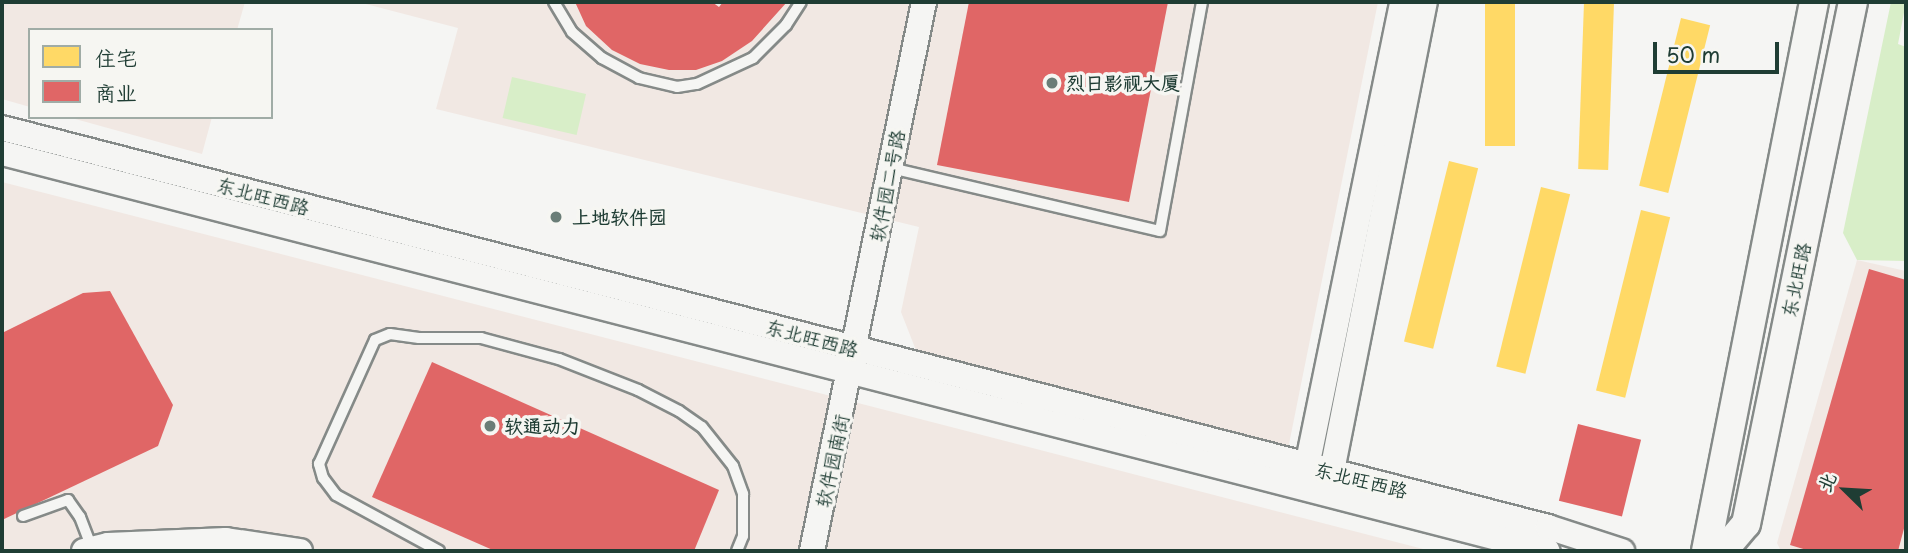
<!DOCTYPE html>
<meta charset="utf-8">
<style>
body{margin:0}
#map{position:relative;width:1908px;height:553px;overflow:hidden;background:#f5f5f3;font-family:"Playpen Sans","LXGW WenKai TC",sans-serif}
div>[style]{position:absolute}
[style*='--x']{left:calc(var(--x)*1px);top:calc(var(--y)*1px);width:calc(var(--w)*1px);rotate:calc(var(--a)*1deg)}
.built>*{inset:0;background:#f1e8e3}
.green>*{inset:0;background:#d8eec8;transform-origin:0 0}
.homes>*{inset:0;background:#ffd966;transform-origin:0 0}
.shops>*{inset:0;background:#e06666;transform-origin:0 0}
.roads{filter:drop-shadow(2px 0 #858a88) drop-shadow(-2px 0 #858a88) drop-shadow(0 2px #858a88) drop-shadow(0 -2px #858a88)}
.service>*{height:10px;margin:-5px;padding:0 5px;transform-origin:5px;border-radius:5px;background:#f5f5f3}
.tertiary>*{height:24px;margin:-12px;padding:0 12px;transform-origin:12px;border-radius:12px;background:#f5f5f3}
.secondary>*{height:28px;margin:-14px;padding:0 14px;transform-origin:14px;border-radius:14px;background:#f5f5f3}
.dots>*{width:19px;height:19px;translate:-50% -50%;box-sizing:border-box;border:4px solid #f6f6f2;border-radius:50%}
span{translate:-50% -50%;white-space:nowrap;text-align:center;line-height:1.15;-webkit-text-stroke:7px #f6f6f2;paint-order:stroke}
.poi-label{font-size:19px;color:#1f3d34;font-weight:700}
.left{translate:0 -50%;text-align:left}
.street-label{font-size:19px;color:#1f3d34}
.frame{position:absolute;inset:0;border:4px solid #1f3d34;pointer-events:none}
.legend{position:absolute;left:28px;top:28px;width:245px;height:91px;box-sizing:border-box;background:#f6f6f2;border:2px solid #a0aca6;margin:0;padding:9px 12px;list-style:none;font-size:21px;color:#1f3d34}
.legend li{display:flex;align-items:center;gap:14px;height:35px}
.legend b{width:35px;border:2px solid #a0aca6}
.north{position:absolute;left:1810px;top:455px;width:70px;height:70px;-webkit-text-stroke:5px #f6f6f2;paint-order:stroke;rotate:294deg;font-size:19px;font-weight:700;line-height:28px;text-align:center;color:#1f3d34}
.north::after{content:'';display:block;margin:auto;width:24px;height:32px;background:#1f3d34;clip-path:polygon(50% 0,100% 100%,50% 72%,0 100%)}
.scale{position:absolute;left:1653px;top:42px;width:126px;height:32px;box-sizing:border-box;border:4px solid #1f3d34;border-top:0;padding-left:9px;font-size:21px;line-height:24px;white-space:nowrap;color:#1f3d34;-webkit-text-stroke:5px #f6f6f2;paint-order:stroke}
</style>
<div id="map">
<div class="built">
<div style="clip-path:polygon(2px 2px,245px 2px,237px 30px,30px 30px,30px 107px,2px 99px)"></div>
<div style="clip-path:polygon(358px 2px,1378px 2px,1287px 454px,919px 358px,901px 312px,919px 227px,436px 109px,458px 28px)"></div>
<div style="clip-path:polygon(68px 117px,212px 117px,202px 154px)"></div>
<div style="clip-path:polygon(2px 182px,1431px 551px,2px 551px)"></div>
<div style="clip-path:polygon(1857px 260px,1906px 271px,1906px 551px,1781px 551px,1777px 543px)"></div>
</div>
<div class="green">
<div style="clip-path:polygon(1891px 2px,1906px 2px,1898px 44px,1906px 47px,1906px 261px,1857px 260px,1843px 233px)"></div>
<div style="left:512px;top:77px;width:76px;height:42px;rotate:13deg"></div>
</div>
<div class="homes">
<div style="left:1485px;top:2px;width:30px;height:144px"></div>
<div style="left:1584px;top:2px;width:30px;height:167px;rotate:2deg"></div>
<div style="left:1681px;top:18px;width:30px;height:173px;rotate:14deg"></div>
<div style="left:1449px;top:161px;width:30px;height:186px;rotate:14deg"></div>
<div style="left:1541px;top:187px;width:30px;height:185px;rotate:14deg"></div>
<div style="left:1641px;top:210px;width:30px;height:186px;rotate:14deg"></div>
</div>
<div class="shops">
<div style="clip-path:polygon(575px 2px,712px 2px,719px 7px,723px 2px,787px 2px,752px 41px,722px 61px,696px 70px,669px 70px,640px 64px,612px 50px,586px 26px)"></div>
<div style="clip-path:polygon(969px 2px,1168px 2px,1129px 202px,937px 165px)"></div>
<div style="clip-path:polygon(1869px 269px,1906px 280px,1906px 521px,1898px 551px,1810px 551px,1790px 545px)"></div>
<div style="clip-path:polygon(110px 291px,173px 405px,158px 446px,2px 520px,2px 333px,83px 293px)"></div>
<div style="clip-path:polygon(432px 362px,719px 490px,694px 551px,495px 551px,372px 497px)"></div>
<div style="left:1578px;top:424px;width:65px;height:79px;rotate:14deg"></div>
</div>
<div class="roads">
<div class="service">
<div style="--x:554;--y:2;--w:35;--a:59"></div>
<div style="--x:572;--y:32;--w:40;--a:41"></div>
<div style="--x:602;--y:58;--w:42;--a:28.4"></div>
<div style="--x:639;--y:78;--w:39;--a:13"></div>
<div style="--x:677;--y:87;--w:20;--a:-9"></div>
<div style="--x:697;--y:84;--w:62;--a:-24.9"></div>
<div style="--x:753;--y:58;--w:47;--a:-45"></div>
<div style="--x:786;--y:25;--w:27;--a:-57"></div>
<div style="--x:891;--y:168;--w:276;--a:13.2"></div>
<div style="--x:1160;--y:231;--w:233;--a:-79.6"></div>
<div style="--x:23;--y:516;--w:48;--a:-19.6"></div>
<div style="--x:68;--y:500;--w:21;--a:55"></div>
<div style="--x:80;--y:517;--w:34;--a:69"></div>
<div style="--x:439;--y:551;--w:117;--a:-151.5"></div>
<div style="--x:336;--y:495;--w:21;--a:-127"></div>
<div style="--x:323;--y:478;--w:15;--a:-106"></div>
<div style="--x:319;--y:464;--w:136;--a:-65.7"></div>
<div style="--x:375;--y:340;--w:16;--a:-22"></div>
<div style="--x:390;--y:334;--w:29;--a:8"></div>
<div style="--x:419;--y:338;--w:62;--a:0"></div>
<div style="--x:481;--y:338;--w:81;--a:15.1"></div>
<div style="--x:559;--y:359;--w:85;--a:21.4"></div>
<div style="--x:638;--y:390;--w:46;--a:27.1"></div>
<div style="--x:679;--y:411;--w:28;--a:35"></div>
<div style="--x:702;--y:427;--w:50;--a:51.5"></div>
<div style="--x:733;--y:466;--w:30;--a:70"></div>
<div style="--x:743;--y:494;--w:42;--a:90"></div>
<div style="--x:743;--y:536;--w:16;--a:112"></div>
</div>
<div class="tertiary">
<div style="--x:2;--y:128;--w:1597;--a:14.47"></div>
<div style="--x:1548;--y:527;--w:78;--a:18"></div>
<div style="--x:2;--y:153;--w:1596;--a:14.44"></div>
<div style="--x:1304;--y:481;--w:489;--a:-78.4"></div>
<div style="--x:1329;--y:486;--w:493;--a:-78.8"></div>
<div style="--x:84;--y:551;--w:25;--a:-14"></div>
<div style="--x:108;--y:545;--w:118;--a:-2.4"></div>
<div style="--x:226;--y:540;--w:75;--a:8.5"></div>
<div style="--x:812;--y:551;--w:560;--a:-78.47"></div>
</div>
<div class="secondary">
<div style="--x:1706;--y:551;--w:560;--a:-78.87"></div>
<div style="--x:1723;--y:551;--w:35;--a:-50"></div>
<div style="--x:1746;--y:524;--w:533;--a:-78.42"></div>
</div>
</div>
<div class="dots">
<div style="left:1052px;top:83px;background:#6a7d77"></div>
<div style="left:556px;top:217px;background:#6a7d77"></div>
<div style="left:490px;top:426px;background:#6a7d77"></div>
</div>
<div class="poi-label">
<span class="left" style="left:1066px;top:83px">烈日影视大厦</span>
<span class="left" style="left:572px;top:217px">上地软件园</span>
<span class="left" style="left:504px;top:426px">软通动力</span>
</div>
<div class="street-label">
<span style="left:887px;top:186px;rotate:-79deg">软件园二号路</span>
<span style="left:263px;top:196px;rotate:15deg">东北旺西路</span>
<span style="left:1796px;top:280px;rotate:-78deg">东北旺路</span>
<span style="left:812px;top:338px;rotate:15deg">东北旺西路</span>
<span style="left:832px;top:461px;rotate:-78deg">软件园南街</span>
<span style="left:1361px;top:480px;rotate:14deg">东北旺西路</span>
</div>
<div class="frame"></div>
<ul class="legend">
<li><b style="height:19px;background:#ffd966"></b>住宅</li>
<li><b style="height:19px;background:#e06666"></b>商业</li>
</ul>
<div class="north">北</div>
<div class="scale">50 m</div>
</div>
